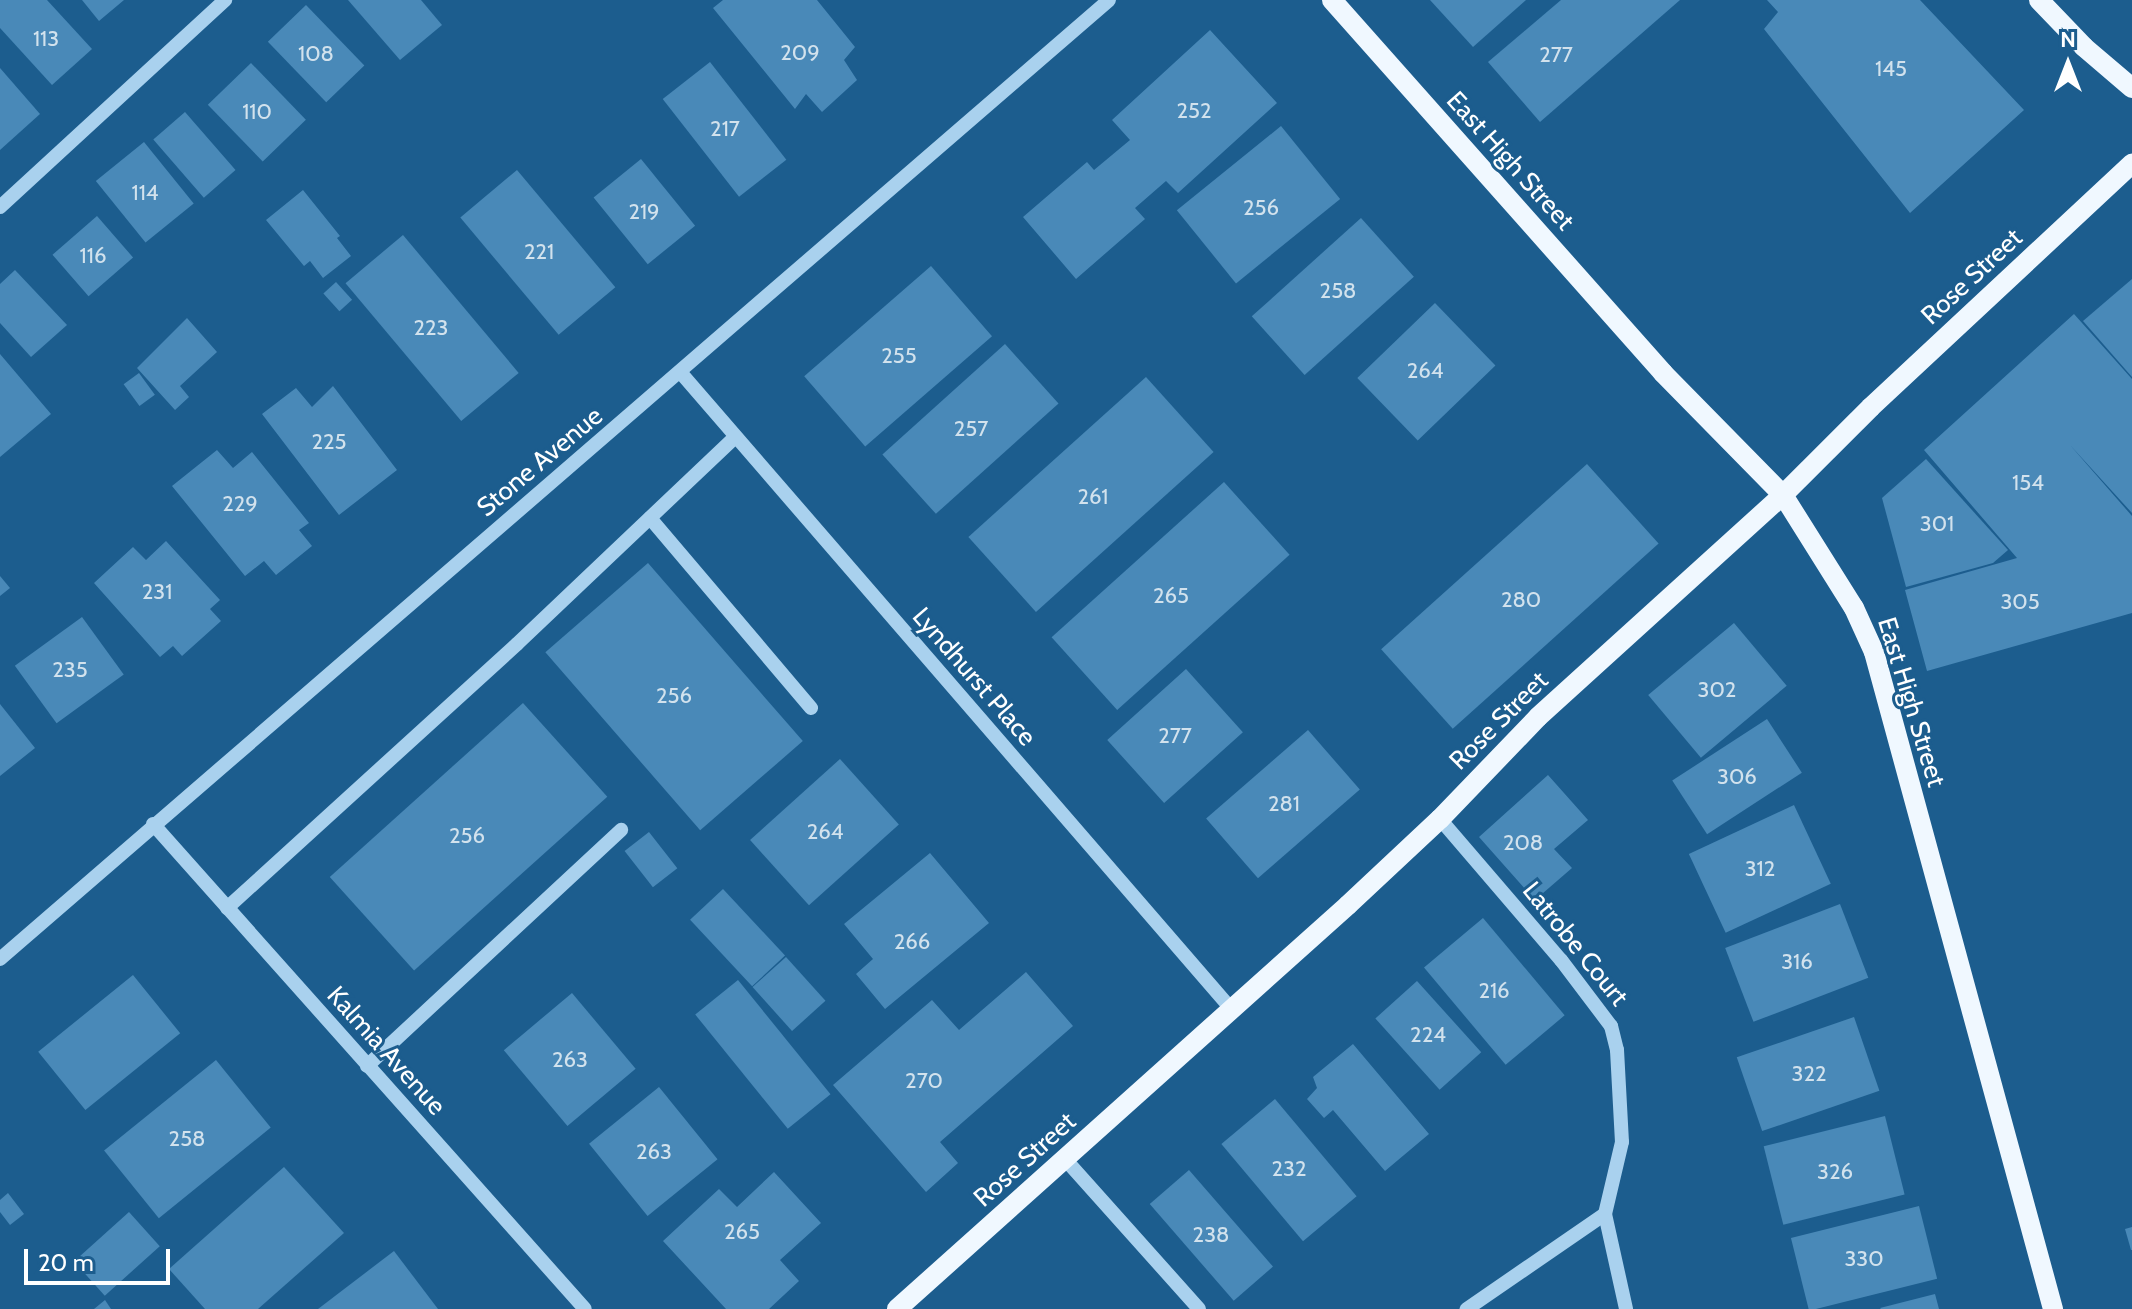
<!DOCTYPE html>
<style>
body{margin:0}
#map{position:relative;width:2132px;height:1309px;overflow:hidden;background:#1c5d8e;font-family:Cabin,sans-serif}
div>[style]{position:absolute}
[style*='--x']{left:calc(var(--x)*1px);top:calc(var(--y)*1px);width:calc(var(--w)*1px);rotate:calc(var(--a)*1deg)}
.building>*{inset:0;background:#4989b8;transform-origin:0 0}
.minor>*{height:14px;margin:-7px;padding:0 7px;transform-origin:7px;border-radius:7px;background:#a9d1ee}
.major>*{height:20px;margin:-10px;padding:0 10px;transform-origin:10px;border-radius:10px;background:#f0f8ff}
span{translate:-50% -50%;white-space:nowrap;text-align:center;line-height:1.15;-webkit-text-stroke:6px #1c5d8e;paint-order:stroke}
.number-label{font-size:22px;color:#d2e2ed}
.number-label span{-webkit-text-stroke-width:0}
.street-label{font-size:26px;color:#fff}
.north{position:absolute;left:2028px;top:24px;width:80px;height:80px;-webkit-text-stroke:6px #1c5d8e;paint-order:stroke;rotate:0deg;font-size:22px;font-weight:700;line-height:32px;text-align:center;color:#fff}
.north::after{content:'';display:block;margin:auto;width:28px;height:36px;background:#fff;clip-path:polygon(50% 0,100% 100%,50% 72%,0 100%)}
.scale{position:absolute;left:24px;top:1249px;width:146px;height:36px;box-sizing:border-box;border:4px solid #fff;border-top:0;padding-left:10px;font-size:24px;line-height:28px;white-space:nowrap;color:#fff;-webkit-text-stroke:6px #1c5d8e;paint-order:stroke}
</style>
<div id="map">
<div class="building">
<div style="clip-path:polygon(0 0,47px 0,92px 49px,52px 85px,0 28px)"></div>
<div style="clip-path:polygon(82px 0,124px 0,99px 21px)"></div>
<div style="clip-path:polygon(348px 0,421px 0,442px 25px,400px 60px)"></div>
<div style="clip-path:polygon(723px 0,817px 0,855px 47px,844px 60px,857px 80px,822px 112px,806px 94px,795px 109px,713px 8px)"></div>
<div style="clip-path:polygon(1430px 0,1526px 0,1473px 47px)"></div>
<div style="clip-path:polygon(1561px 0,1680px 0,1540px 122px,1488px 62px)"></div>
<div style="clip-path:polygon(1767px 0,1920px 0,2024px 110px,1910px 213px,1764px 29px,1778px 12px)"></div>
<div style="left:306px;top:5px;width:84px;height:53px;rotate:46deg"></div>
<div style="clip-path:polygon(1210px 30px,1277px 103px,1178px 193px,1166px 181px,1135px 208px,1145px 219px,1076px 279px,1023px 217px,1087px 162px,1094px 170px,1130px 140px,1112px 120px)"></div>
<div style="left:710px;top:62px;width:124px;height:60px;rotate:52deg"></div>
<div style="left:251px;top:63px;width:79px;height:60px;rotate:46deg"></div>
<div style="clip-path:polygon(0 68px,40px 114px,0 150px)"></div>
<div style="left:185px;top:112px;width:77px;height:42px;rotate:49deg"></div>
<div style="left:1281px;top:126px;width:94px;height:134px;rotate:51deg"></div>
<div style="left:144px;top:142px;width:79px;height:62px;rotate:51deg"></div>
<div style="left:641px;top:159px;width:86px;height:61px;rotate:51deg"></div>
<div style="left:517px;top:170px;width:153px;height:74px;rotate:50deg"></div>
<div style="clip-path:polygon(303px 190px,340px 236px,337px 238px,351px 256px,323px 278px,310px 261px,304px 266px,266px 220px)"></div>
<div style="left:97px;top:216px;width:55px;height:59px;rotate:49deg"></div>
<div style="left:1361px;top:218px;width:79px;height:147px;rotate:48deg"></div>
<div style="left:403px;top:235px;width:180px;height:75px;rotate:50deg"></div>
<div style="left:931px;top:266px;width:93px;height:168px;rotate:49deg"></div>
<div style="clip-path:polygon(15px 270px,67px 325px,31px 357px,0 323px,0 284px)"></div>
<div style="clip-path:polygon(2132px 279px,2132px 377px,2083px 321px)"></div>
<div style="left:336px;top:282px;width:24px;height:17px;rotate:48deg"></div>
<div style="left:1435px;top:303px;width:87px;height:108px;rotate:46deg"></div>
<div style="clip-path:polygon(2074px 314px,2132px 379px,2132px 513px,2070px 445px,2132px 516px,2132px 613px,1927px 671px,1905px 590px,2017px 558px,1924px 450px)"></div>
<div style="clip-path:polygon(187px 318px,217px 352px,180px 386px,189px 397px,175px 410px,137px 368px)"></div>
<div style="left:1005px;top:344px;width:80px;height:165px;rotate:48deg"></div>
<div style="clip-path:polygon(0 354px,51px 414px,0 457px)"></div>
<div style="left:139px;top:373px;width:27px;height:19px;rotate:54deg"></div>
<div style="left:1146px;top:377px;width:101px;height:239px;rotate:48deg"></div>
<div style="clip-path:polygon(333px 386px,397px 470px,339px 515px,262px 414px,296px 388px,312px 407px)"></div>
<div style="clip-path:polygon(217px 450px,233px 468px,252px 452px,309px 523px,299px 530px,312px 546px,276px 575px,264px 561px,245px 576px,172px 486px)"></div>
<div style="clip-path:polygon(1926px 459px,2008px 550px,1993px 563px,1906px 587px,1882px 498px)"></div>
<div style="left:1587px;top:464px;width:107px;height:277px;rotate:48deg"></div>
<div style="left:1224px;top:482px;width:98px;height:232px;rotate:48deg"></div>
<div style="clip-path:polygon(166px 541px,220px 600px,210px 609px,221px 621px,182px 656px,173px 646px,160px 657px,94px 583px,133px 547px,146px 560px)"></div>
<div style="left:648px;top:563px;width:236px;height:136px;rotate:49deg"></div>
<div style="clip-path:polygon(0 576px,10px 588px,0 596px)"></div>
<div style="left:82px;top:617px;width:71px;height:83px;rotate:54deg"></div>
<div style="left:1734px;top:623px;width:82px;height:112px;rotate:50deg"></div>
<div style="left:1186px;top:669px;width:85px;height:106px;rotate:48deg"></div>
<div style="left:523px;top:703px;width:126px;height:260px;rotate:48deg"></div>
<div style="clip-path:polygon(0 704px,35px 748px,0 776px)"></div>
<div style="left:1767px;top:719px;width:64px;height:113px;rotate:57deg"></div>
<div style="left:1308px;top:730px;width:79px;height:135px;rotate:49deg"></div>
<div style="left:840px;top:759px;width:88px;height:121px;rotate:48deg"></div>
<div style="clip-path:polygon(1548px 775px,1588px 820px,1554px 849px,1572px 868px,1535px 900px,1479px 837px)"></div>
<div style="left:1794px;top:805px;width:87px;height:116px;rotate:65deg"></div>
<div style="left:649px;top:832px;width:46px;height:31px;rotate:52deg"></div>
<div style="clip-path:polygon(930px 853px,989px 923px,885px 1009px,856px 974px,873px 959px,844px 924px)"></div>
<div style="left:723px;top:889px;width:91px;height:45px;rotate:47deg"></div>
<div style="left:1840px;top:904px;width:79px;height:123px;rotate:69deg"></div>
<div style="left:1483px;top:918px;width:127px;height:77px;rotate:50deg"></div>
<div style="left:786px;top:957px;width:59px;height:45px;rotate:48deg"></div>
<div style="clip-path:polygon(1026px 972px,1073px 1026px,940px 1142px,958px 1163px,926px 1192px,833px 1085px,932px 1000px,959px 1030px)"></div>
<div style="left:133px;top:975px;width:75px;height:122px;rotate:51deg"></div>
<div style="left:738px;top:980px;width:147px;height:55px;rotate:51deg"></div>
<div style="left:1417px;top:981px;width:96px;height:56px;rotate:48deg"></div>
<div style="left:572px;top:993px;width:99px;height:89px;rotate:50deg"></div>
<div style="left:1854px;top:1017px;width:78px;height:124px;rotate:71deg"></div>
<div style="clip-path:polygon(1353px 1044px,1429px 1134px,1385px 1171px,1333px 1110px,1324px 1118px,1307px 1099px,1317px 1088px,1313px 1077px)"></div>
<div style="left:216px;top:1060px;width:87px;height:144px;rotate:51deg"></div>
<div style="left:659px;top:1087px;width:93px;height:90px;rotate:51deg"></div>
<div style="left:1275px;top:1099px;width:127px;height:70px;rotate:50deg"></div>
<div style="left:1885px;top:1116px;width:81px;height:125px;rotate:76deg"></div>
<div style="clip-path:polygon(284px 1167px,344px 1233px,258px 1309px,205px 1309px,169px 1269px)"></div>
<div style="left:1189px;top:1170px;width:128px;height:52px;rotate:49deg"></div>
<div style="clip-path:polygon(774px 1172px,821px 1223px,780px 1260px,799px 1281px,769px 1309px,726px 1309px,663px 1241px,719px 1189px,737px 1207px)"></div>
<div style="clip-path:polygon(8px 1193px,24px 1214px,10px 1225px,0 1212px,0 1200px)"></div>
<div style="left:1919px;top:1206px;width:75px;height:132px;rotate:76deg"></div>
<div style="left:129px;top:1212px;width:46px;height:74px;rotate:48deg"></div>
<div style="clip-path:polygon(2132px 1227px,2132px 1250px,2131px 1250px,2125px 1229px)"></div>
<div style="clip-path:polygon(394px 1251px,438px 1309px,318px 1309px)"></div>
<div style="clip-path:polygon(1935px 1294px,1939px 1309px,1881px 1309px,1880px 1308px)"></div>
<div style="clip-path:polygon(105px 1300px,111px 1309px,94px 1309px)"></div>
</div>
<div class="minor">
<div style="--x:0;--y:207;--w:306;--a:-42.6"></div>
<div style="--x:681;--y:373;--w:844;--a:49.13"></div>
<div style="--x:650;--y:518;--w:249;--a:49.7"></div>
<div style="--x:1440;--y:819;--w:186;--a:49.4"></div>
<div style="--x:1561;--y:960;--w:83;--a:52.9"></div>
<div style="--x:1611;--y:1026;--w:25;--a:76"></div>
<div style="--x:1617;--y:1050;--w:92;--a:86.9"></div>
<div style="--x:1622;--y:1142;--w:74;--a:103.3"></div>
<div style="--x:1605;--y:1214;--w:168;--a:145.5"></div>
<div style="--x:153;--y:824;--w:649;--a:48.31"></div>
<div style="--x:227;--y:908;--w:392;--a:-42.3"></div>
<div style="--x:517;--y:644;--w:301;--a:-43.5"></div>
<div style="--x:0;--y:959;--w:1466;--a:-40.85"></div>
<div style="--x:367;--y:1066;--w:347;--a:-42.9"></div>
<div style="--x:1065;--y:1159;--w:201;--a:48.2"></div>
<div style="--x:1605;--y:1214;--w:97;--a:77.5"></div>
</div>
<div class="major">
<div style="--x:1332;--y:0;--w:499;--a:48.4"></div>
<div style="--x:1663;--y:373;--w:171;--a:45.5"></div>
<div style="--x:1783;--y:495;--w:133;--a:57.9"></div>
<div style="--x:1854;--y:608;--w:48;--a:65.6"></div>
<div style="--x:1874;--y:652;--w:681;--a:74.76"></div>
<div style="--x:2039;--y:0;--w:65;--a:46.2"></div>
<div style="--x:2084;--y:47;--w:63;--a:40.5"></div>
<div style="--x:897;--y:1309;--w:605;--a:-41.85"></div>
<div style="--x:1348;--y:905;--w:126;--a:-43.1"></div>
<div style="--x:1440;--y:819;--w:141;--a:-46.1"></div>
<div style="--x:1538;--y:717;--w:331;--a:-42.2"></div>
<div style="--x:1783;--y:495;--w:124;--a:-45"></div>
<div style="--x:1871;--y:407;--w:357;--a:-43"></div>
</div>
<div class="number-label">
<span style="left:46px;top:39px">113</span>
<span style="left:800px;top:53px">209</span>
<span style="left:316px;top:54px">108</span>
<span style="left:1556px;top:55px">277</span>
<span style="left:1891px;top:69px">145</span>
<span style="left:1194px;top:111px">252</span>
<span style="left:257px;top:112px">110</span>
<span style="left:725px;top:129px">217</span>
<span style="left:145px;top:193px">114</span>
<span style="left:1261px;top:208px">256</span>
<span style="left:644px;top:212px">219</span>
<span style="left:539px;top:252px">221</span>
<span style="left:93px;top:256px">116</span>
<span style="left:1338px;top:291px">258</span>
<span style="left:431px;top:328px">223</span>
<span style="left:899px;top:356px">255</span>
<span style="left:1425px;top:371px">264</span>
<span style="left:971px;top:429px">257</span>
<span style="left:329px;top:442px">225</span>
<span style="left:2028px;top:483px">154</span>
<span style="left:1093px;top:497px">261</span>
<span style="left:240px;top:504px">229</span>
<span style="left:1937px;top:524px">301</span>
<span style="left:157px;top:592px">231</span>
<span style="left:1171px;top:596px">265</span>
<span style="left:1521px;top:600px">280</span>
<span style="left:2020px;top:602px">305</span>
<span style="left:70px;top:670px">235</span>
<span style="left:1717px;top:690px">302</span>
<span style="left:674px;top:696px">256</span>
<span style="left:1175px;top:736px">277</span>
<span style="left:1737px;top:777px">306</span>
<span style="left:1284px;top:804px">281</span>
<span style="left:825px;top:832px">264</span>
<span style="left:467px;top:836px">256</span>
<span style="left:1523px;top:843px">208</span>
<span style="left:1760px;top:869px">312</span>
<span style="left:912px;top:942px">266</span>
<span style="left:1797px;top:962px">316</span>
<span style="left:1494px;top:991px">216</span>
<span style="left:1428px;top:1035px">224</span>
<span style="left:570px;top:1060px">263</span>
<span style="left:1809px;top:1074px">322</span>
<span style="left:924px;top:1081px">270</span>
<span style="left:187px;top:1139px">258</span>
<span style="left:654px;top:1152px">263</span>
<span style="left:1289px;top:1169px">232</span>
<span style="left:1835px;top:1172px">326</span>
<span style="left:742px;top:1232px">265</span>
<span style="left:1211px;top:1235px">238</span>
<span style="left:1864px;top:1259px">330</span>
</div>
<div class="street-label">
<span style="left:1510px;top:161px;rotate:48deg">East High Street</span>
<span style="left:1972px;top:277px;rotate:-43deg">Rose Street</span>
<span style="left:540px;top:462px;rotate:-40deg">Stone Avenue</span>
<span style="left:974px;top:677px;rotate:49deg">Lyndhurst Place</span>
<span style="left:1911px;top:702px;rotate:73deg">East High Street</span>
<span style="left:1499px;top:721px;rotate:-45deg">Rose Street</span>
<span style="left:1575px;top:944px;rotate:51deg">Latrobe Court</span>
<span style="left:386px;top:1051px;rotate:48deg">Kalmia Avenue</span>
<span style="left:1025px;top:1160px;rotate:-42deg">Rose Street</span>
</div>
<div class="north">N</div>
<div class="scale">20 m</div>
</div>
